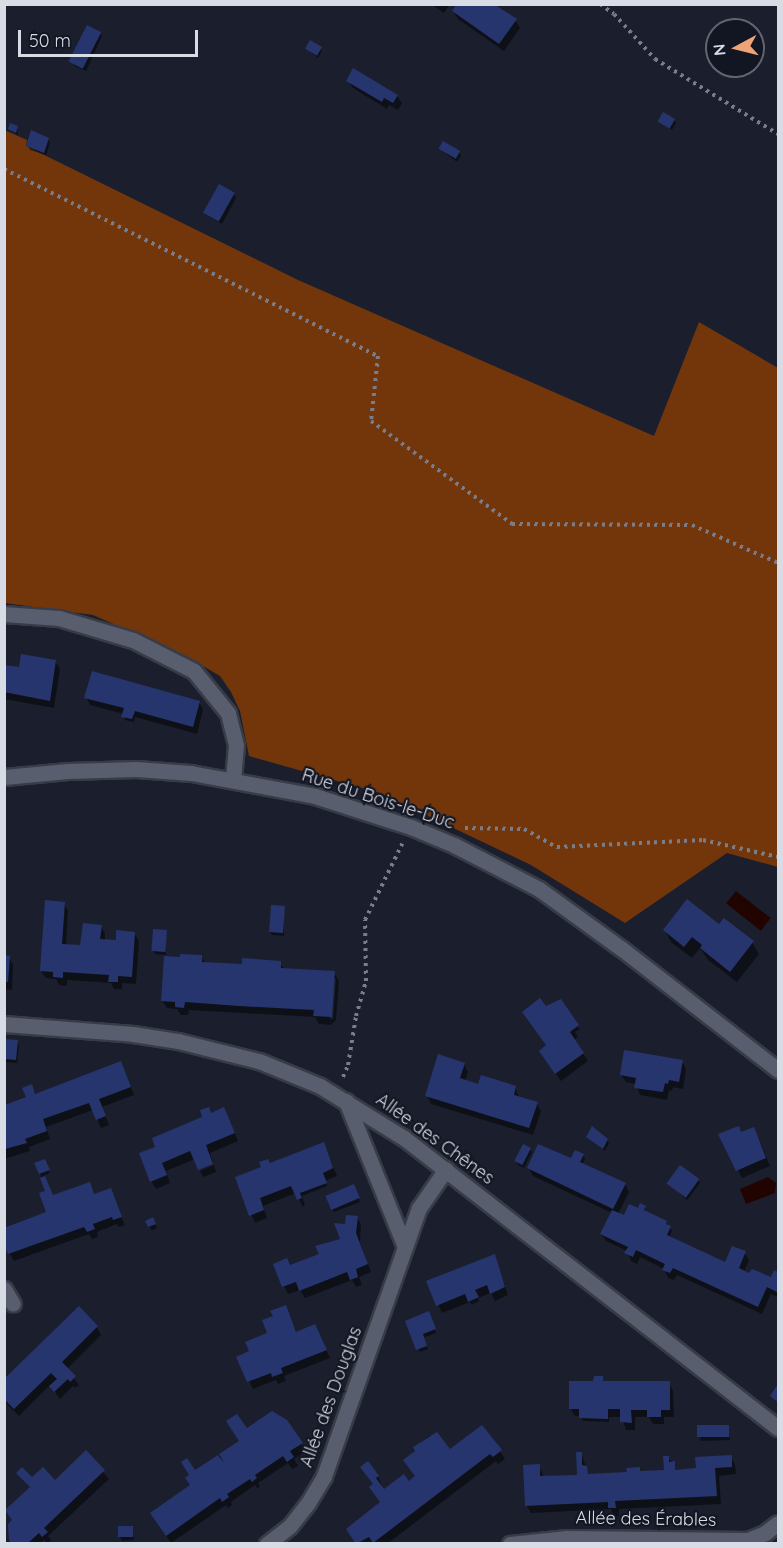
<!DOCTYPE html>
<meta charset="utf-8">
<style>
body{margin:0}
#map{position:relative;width:783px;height:1548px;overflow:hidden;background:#1b1f2d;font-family:Quicksand,sans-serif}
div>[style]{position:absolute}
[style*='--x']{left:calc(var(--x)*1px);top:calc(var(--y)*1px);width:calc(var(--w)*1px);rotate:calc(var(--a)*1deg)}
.forest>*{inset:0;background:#73360b}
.water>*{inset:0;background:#210400;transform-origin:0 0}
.shadow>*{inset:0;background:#0007;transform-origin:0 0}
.building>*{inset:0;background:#27356e;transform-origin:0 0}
.path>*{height:4px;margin-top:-2px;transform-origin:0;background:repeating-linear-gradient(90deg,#797d89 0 3px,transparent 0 7.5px)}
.roads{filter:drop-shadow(2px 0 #383c47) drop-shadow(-2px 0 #383c47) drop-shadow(0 2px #383c47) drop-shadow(0 -2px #383c47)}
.street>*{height:15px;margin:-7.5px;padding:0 7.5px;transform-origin:7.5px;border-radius:7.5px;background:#585e6e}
span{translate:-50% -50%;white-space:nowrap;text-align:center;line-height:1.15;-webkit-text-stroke:4.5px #121623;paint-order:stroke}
.street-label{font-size:18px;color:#d8dce5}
.frame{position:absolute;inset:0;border:6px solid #d8dce5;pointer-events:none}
.north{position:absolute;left:705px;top:18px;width:60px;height:60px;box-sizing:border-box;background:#121623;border:2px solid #616571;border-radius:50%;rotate:263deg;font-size:16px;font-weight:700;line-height:24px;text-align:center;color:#d8dce5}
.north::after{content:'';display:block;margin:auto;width:21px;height:27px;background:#efa378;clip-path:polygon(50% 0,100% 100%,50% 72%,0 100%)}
.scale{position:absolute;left:18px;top:30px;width:180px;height:27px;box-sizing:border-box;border:3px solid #d8dce5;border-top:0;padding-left:8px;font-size:18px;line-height:21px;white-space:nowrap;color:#d8dce5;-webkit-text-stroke:4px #121623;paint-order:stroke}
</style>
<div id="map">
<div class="forest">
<div style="clip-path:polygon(4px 130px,27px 140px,26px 146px,298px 280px,654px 436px,699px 322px,778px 368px,778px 867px,727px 853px,625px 923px,531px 865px,380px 793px,249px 756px,240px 711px,231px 692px,220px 676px,186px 656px,93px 615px,5px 603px)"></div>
</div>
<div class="water">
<div style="left:736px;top:891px;width:44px;height:16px;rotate:38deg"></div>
<div style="clip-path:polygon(768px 1177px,776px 1183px,775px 1193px,746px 1204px,740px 1189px)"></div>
</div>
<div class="shadow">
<div style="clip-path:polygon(431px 4px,450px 4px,444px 13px)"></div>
<div style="clip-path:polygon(458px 4px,493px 4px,515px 20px,520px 28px,504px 51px,458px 19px,453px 11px)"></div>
<div style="clip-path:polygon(100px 33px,102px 36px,86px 71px,74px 66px,72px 62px)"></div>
<div style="clip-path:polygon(306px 48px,320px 48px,322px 51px,318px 58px)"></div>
<div style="clip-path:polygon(348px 81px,397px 96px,402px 103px,398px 110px,389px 105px,387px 109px,353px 88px)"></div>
<div style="clip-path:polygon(674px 120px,676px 123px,672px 130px,659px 121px)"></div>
<div style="clip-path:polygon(17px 127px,18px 135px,9px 129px)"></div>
<div style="clip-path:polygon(48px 139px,50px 143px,46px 155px,30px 150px,28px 146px)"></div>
<div style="clip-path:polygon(440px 149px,459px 152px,461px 155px,457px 162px)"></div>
<div style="clip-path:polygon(234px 194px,236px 198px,222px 224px,208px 216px,206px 213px)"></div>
<div style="clip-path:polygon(55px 661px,60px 669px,54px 708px,4px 699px,4px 666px,20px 669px)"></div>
<div style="clip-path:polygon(86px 697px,199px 702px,203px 710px,197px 734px,135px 717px,134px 722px,125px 720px,124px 714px,90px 705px)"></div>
<div style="clip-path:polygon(64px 903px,68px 911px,66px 945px,82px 947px,101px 926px,105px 934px,105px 941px,117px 942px,134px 933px,139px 941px,136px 984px,122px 983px,122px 989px,114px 989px,111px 983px,67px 980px,67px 986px,59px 985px,56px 979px,46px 978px,41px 971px)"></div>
<div style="clip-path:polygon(284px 908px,284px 936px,272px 935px,270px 932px)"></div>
<div style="clip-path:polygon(719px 926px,752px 942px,759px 954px,737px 982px,708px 960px,700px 948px,692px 958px,671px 942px,665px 931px)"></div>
<div style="clip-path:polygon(166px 931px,166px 955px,155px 954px,153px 950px)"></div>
<div style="clip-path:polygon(4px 957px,9px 957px,13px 965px,12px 990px,4px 989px)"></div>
<div style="clip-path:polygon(evenodd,201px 957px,206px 964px,243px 966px,280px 963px,285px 970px,334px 973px,339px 981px,336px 1020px,331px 1025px,319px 1024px,315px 1017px,189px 1010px,188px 1015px,181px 1015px,177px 1009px,167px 1008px,162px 1001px,201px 957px,333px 979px,336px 979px,333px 1019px,330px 1019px,333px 979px)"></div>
<div style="clip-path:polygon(555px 1002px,580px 1029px,575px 1032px,578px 1037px,574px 1040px,588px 1061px,561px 1081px,545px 1059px,546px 1008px)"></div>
<div style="clip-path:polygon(4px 1041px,17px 1042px,19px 1045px,17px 1063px,4px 1062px)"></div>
<div style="clip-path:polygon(682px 1061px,686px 1069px,683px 1089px,673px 1087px,672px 1091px,669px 1090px,667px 1100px,640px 1095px,636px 1084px,626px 1082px,621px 1075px)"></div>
<div style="clip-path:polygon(121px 1063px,134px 1095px,102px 1107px,109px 1125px,101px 1128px,93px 1110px,46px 1127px,50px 1139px,29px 1147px,30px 1151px,4px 1159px,4px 1107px,27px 1098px,31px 1086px,36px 1095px)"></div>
<div style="clip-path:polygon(464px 1064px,468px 1072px,465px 1081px,479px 1086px,515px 1087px,519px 1098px,537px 1104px,541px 1111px,533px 1135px,431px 1104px,427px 1096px)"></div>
<div style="clip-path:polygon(211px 1114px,228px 1117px,238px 1141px,210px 1153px,213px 1162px,198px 1168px,195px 1159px,166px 1171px,170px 1183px,156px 1189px,151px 1181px,157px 1147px)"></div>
<div style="clip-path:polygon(741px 1133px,758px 1137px,770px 1166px,742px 1178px,738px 1170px)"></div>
<div style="clip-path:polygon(588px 1137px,607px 1140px,609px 1143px,605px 1151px)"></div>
<div style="clip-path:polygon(323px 1144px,337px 1176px,325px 1181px,327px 1186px,302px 1196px,305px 1206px,303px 1207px,296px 1193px,263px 1206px,267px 1218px,255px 1223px,236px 1178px)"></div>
<div style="clip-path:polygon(530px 1149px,532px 1152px,524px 1168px,518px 1165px,516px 1161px)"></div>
<div style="clip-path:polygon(583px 1155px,585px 1159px,582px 1165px,625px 1184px,629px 1192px,618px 1214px,624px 1217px,645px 1207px,646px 1213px,666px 1223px,672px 1231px,669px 1238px,726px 1264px,744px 1252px,749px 1260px,744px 1272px,772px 1279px,775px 1272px,778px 1274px,778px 1297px,771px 1294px,762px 1314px,677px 1275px,674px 1280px,668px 1278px,664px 1269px,640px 1257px,637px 1264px,631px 1261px,627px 1251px,606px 1241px,601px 1234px,612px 1213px,533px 1176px,529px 1168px,574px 1161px)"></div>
<div style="clip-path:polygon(46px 1164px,50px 1173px,43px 1176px,53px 1197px,89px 1184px,95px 1195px,110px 1190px,125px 1225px,119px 1227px,117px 1224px,97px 1232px,98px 1237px,92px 1239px,89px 1234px,14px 1261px,9px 1253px,48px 1212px,47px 1192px,40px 1173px)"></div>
<div style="clip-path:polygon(214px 1165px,216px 1172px,203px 1177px,200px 1171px)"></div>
<div style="clip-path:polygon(698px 1180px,700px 1183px,687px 1200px,668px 1183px)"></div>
<div style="clip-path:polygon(356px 1189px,360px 1202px,334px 1212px,332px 1208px)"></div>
<div style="clip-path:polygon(357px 1217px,361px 1225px,360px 1242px,371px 1272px,359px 1277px,362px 1285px,356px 1287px,352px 1280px,305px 1298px,300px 1290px,288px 1294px,284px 1286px,290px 1266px,321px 1254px,341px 1240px,346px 1226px)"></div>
<div style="left:153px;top:1219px;width:10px;height:6px;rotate:66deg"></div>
<div style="clip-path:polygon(494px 1255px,508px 1295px,495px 1301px,491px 1293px,478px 1298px,479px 1301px,472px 1305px,470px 1302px,442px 1313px,428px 1281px)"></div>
<div style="clip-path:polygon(285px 1307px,297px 1333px,319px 1333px,330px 1358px,284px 1376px,286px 1381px,278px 1384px,276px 1380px,253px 1389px,238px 1358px,251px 1352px,269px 1334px,275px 1316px)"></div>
<div style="clip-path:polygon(430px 1317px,436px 1333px,423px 1338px,428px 1349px,420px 1352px,407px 1322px)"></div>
<div style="clip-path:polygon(97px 1327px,101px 1335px,67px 1369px,79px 1385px,75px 1388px,73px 1386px,60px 1399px,50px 1385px,19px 1416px,4px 1401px,4px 1381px)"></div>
<div style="clip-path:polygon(602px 1378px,605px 1383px,669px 1383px,673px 1391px,674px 1417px,664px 1417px,664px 1424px,653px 1424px,649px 1417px,635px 1417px,635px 1430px,626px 1430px,622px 1417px,609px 1417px,609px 1422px,583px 1421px,581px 1416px,575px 1416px,570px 1408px)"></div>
<div style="clip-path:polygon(728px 1426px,730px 1440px,701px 1441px,699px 1438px)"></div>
<div style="clip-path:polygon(246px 1430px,301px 1444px,306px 1451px,294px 1459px,298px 1466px,292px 1469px,288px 1463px,258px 1483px,260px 1487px,257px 1488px,255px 1485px,231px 1502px,232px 1505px,228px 1508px,226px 1505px,171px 1543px,157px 1522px,199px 1479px,197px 1471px,240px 1442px)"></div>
<div style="clip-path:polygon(429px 1436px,449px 1451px,500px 1451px,505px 1459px,498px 1464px,496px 1461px,387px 1544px,357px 1544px,381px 1503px,374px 1485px,367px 1475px,378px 1476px,384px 1491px,409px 1483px,417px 1477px,414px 1447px)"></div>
<div style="clip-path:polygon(86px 1452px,109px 1479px,48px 1536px,51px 1540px,48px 1544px,44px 1540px,40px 1544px,13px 1544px,31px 1488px,20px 1476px,36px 1484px,55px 1482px)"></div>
<div style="clip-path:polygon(581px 1453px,589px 1475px,628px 1474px,639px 1469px,642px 1473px,665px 1471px,668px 1458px,675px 1464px,674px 1477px,731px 1457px,735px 1464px,736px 1474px,719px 1476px,721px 1504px,619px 1509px,619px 1516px,614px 1516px,611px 1509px,531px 1513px,527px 1506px,539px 1466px,544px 1478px,578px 1476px)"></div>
<div style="clip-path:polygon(132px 1528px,134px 1540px,122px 1541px,120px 1537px)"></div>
</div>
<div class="building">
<div style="clip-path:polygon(456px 5px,495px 5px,517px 19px,499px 44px,452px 11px)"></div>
<div style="left:87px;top:25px;width:16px;height:41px;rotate:27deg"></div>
<div style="left:310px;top:40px;width:14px;height:10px;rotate:30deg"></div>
<div style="clip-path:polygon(353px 68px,398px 95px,393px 103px,384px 98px,382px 102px,346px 81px)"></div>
<div style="left:663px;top:112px;width:14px;height:11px;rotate:30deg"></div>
<div style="clip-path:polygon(10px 123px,18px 126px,16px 133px,8px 129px)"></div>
<div style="clip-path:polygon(31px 130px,49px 138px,44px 153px,26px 146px)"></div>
<div style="left:443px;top:141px;width:20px;height:9px;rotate:30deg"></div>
<div style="left:219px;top:184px;width:18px;height:33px;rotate:29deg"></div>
<div style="clip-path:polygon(21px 654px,56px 660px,50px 701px,4px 692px,4px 665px,19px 667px)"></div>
<div style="clip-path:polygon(92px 671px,200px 701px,193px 727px,135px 711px,132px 719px,127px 718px,121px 717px,124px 708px,84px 698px)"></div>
<div style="clip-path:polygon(687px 899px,719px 924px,724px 918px,754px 941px,730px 972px,700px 948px,702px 945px,692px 937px,684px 947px,663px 930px)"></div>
<div style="clip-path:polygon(45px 900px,65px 902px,62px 944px,80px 945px,83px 923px,102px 925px,100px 939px,116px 940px,116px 930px,135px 932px,132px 977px,118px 976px,118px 982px,108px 982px,109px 975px,63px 972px,63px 978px,53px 977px,53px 972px,40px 971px)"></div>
<div style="left:271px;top:905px;width:14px;height:27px;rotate:4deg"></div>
<div style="left:153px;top:929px;width:14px;height:22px;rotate:4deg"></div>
<div style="clip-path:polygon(180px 954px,202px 955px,202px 962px,242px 964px,242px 958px,281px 961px,281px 968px,335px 971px,332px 1017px,313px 1016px,314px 1010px,239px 1006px,185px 1002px,184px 1008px,175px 1007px,175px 1002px,161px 1001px,164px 956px,180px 957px)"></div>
<div style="clip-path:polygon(4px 955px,10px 956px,8px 982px,4px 982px)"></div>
<div style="clip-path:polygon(540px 998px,546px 1006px,561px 999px,579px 1025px,570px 1032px,584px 1053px,555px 1074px,539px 1051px,546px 1045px,522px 1012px)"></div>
<div style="clip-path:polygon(4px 1039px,18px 1040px,16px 1060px,4px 1059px)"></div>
<div style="clip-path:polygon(624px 1050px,683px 1060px,679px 1082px,669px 1080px,668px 1084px,665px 1083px,663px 1092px,634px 1088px,636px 1078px,620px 1075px)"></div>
<div style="clip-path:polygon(438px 1054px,465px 1063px,460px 1078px,478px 1084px,481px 1075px,516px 1086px,514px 1095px,538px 1102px,529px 1128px,425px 1096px)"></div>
<div style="clip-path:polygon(121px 1061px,131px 1087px,99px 1099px,106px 1116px,96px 1120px,89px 1103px,43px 1119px,47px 1131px,25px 1139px,27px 1143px,5px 1149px,5px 1105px,26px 1097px,22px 1088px,32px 1084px,35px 1094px)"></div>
<div style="clip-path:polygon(209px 1107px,211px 1113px,224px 1107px,235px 1133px,206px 1145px,213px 1164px,198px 1170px,190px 1151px,162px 1163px,167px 1175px,150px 1182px,139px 1153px,155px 1147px,152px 1138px,202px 1117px,200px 1110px)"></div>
<div style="clip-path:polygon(592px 1126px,608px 1139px,603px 1149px,586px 1137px)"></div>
<div style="clip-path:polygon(739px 1126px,741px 1132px,754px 1127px,766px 1158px,736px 1171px,718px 1134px)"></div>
<div style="clip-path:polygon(324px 1142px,333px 1168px,323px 1173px,327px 1183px,300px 1193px,302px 1198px,297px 1200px,291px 1186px,260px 1198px,264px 1210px,249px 1216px,235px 1177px,261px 1167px,259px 1162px,268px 1159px,270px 1163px)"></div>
<div style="left:523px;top:1144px;width:9px;height:19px;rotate:27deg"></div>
<div style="clip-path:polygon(538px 1144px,571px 1158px,575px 1150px,584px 1154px,580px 1162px,626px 1183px,613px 1209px,527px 1168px)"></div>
<div style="clip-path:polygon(45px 1159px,50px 1170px,39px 1174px,34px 1163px)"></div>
<div style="left:680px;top:1165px;width:24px;height:23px;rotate:36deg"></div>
<div style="clip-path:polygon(45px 1176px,53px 1195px,90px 1182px,94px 1194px,111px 1188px,122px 1217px,113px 1220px,112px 1217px,93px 1224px,95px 1229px,87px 1232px,84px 1227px,8px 1254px,4px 1245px,4px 1228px,46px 1212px,39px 1193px,45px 1191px,40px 1178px)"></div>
<div style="left:354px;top:1184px;width:15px;height:31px;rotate:67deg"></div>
<div style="clip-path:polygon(640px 1203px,646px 1206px,644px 1210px,667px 1221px,666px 1224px,671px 1226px,667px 1235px,725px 1262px,732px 1246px,746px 1251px,739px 1268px,749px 1273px,752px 1269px,771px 1277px,774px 1270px,778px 1272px,777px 1292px,767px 1287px,758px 1307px,673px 1268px,670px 1273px,662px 1270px,665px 1264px,636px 1250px,633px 1257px,624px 1253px,628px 1247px,600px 1234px,612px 1210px,624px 1215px,629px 1204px,638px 1208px)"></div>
<div style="clip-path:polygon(346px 1215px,358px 1216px,356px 1233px,368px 1264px,356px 1269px,358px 1277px,350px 1280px,347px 1272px,299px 1291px,296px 1282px,282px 1287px,273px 1264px,287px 1258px,290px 1265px,319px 1254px,315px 1246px,340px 1239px,334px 1223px,345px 1224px)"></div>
<div style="clip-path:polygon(153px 1217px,156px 1224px,148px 1227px,145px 1221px)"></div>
<div style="clip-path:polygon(495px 1254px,505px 1287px,490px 1294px,487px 1285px,475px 1290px,479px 1297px,468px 1302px,465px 1294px,436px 1306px,426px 1281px)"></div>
<div style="clip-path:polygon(286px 1305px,296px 1332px,315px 1324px,327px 1350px,281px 1368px,283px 1373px,272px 1377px,271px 1373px,247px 1382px,236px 1357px,249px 1351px,245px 1342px,267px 1333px,262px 1320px,273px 1316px,270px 1311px)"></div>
<div style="clip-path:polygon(79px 1306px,98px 1326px,62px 1362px,76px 1376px,70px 1382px,68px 1379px,54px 1392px,49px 1386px,57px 1379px,51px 1373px,14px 1409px,4px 1399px,4px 1379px)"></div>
<div style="clip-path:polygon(429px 1311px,436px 1329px,423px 1334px,427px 1346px,416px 1350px,405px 1321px)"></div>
<div style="clip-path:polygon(594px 1376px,603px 1376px,603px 1381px,670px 1381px,670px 1410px,661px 1410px,661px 1417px,647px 1417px,647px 1410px,631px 1410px,632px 1423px,620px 1422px,620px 1409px,608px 1409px,608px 1419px,579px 1418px,579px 1409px,569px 1409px,569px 1381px,593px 1381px)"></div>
<div style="clip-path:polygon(778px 1384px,778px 1402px,770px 1396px)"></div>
<div style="clip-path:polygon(272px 1411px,287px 1420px,303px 1443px,290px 1451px,294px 1457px,287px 1462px,283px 1456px,255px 1475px,257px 1478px,252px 1482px,250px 1479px,227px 1494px,229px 1497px,222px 1502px,220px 1498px,166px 1536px,150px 1513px,190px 1485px,185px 1478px,189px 1475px,181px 1462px,187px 1458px,195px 1470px,218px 1455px,224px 1463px,219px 1454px,239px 1441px,226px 1421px,237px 1414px,247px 1428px)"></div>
<div style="clip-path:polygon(482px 1425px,502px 1450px,493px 1457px,490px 1454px,373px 1543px,369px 1537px,356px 1544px,346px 1529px,380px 1502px,369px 1487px,373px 1484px,360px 1467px,368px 1461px,379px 1476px,376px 1478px,384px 1489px,404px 1474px,409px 1481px,415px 1476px,403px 1460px,415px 1451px,413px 1447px,437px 1432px,450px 1449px)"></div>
<div style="left:729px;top:1425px;width:12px;height:32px;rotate:90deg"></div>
<div style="clip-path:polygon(86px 1450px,105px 1470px,44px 1528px,48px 1532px,42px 1537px,39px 1533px,27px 1544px,12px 1544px,9px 1540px,8px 1524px,12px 1520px,5px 1510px,30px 1487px,16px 1473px,22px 1467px,32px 1477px,43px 1467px,55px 1480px)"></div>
<div style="clip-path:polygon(576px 1452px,582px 1452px,582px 1465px,587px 1466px,588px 1474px,627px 1472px,626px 1468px,640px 1467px,640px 1471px,664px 1470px,663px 1456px,669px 1456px,669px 1462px,675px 1461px,675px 1470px,696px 1468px,695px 1457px,732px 1455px,732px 1467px,715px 1468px,717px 1496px,615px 1501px,616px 1508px,608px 1508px,608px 1502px,525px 1506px,523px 1465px,540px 1464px,540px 1476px,577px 1475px)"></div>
<div style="left:133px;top:1526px;width:11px;height:15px;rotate:90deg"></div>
</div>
<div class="path">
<div style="--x:600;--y:4;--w:17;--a:36"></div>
<div style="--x:614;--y:14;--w:61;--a:47.7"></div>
<div style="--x:655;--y:59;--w:144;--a:31.4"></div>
<div style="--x:4;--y:169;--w:418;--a:26.6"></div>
<div style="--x:378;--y:356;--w:65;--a:96.1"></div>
<div style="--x:371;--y:421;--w:175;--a:36.1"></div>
<div style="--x:512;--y:524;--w:180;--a:0.3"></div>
<div style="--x:692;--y:525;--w:94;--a:23.8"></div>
<div style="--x:465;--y:828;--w:59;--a:1"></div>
<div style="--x:524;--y:829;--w:38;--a:29"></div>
<div style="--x:557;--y:847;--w:146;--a:-2.7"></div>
<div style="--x:703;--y:840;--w:77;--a:12.8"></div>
<div style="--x:343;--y:1077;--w:13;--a:-67"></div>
<div style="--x:348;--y:1065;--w:50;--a:-80.7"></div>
<div style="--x:356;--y:1016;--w:36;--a:-74"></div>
<div style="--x:366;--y:981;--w:61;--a:-90.9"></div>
<div style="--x:365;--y:920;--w:85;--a:-64"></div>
</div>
<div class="roads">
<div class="street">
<div style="--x:4;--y:614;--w:55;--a:4.2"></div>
<div style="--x:59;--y:618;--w:77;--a:16.6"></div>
<div style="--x:133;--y:640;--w:68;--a:26.9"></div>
<div style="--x:194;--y:671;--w:54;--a:51"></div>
<div style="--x:228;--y:713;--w:33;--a:76"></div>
<div style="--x:236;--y:745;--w:35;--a:95"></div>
<div style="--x:4;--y:777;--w:64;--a:-5.4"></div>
<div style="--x:68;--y:771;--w:68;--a:-1.7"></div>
<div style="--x:136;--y:769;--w:55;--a:4.2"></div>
<div style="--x:191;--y:773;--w:126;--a:10.5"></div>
<div style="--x:315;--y:796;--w:101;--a:17.9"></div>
<div style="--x:411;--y:827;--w:47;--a:22.7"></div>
<div style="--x:454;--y:845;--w:96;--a:27.4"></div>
<div style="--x:539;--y:889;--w:102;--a:35.9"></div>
<div style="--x:622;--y:949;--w:197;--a:37.8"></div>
<div style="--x:4;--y:1024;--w:129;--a:4.4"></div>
<div style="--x:133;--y:1034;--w:46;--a:8.8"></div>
<div style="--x:178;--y:1041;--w:83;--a:13.9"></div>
<div style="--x:259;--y:1061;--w:66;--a:22.3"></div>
<div style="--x:320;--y:1086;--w:99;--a:31.8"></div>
<div style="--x:404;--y:1138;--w:473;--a:37.8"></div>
<div style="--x:346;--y:1101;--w:157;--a:68"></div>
<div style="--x:4;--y:1289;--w:17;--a:59"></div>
<div style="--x:267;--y:1544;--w:29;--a:-38"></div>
<div style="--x:290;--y:1526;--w:29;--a:-52"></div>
<div style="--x:308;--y:1503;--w:31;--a:-59"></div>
<div style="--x:324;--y:1476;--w:284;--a:-70.5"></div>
<div style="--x:419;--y:1208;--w:47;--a:-55.3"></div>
<div style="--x:510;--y:1544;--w:57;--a:-6"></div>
<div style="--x:567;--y:1538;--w:181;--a:0.6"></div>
<div style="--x:748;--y:1540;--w:18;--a:-22"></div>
<div style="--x:765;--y:1533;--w:16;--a:-38"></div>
</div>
</div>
<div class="street-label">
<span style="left:378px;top:799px;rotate:18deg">Rue du Bois-le-Duc</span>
<span style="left:435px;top:1139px;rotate:36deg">Allée des Chênes</span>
<span style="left:331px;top:1397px;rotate:-70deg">Allée des Douglas</span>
<span style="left:646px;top:1519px;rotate:1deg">Allée des Érables</span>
</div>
<div class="frame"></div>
<div class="north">N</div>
<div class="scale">50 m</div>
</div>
